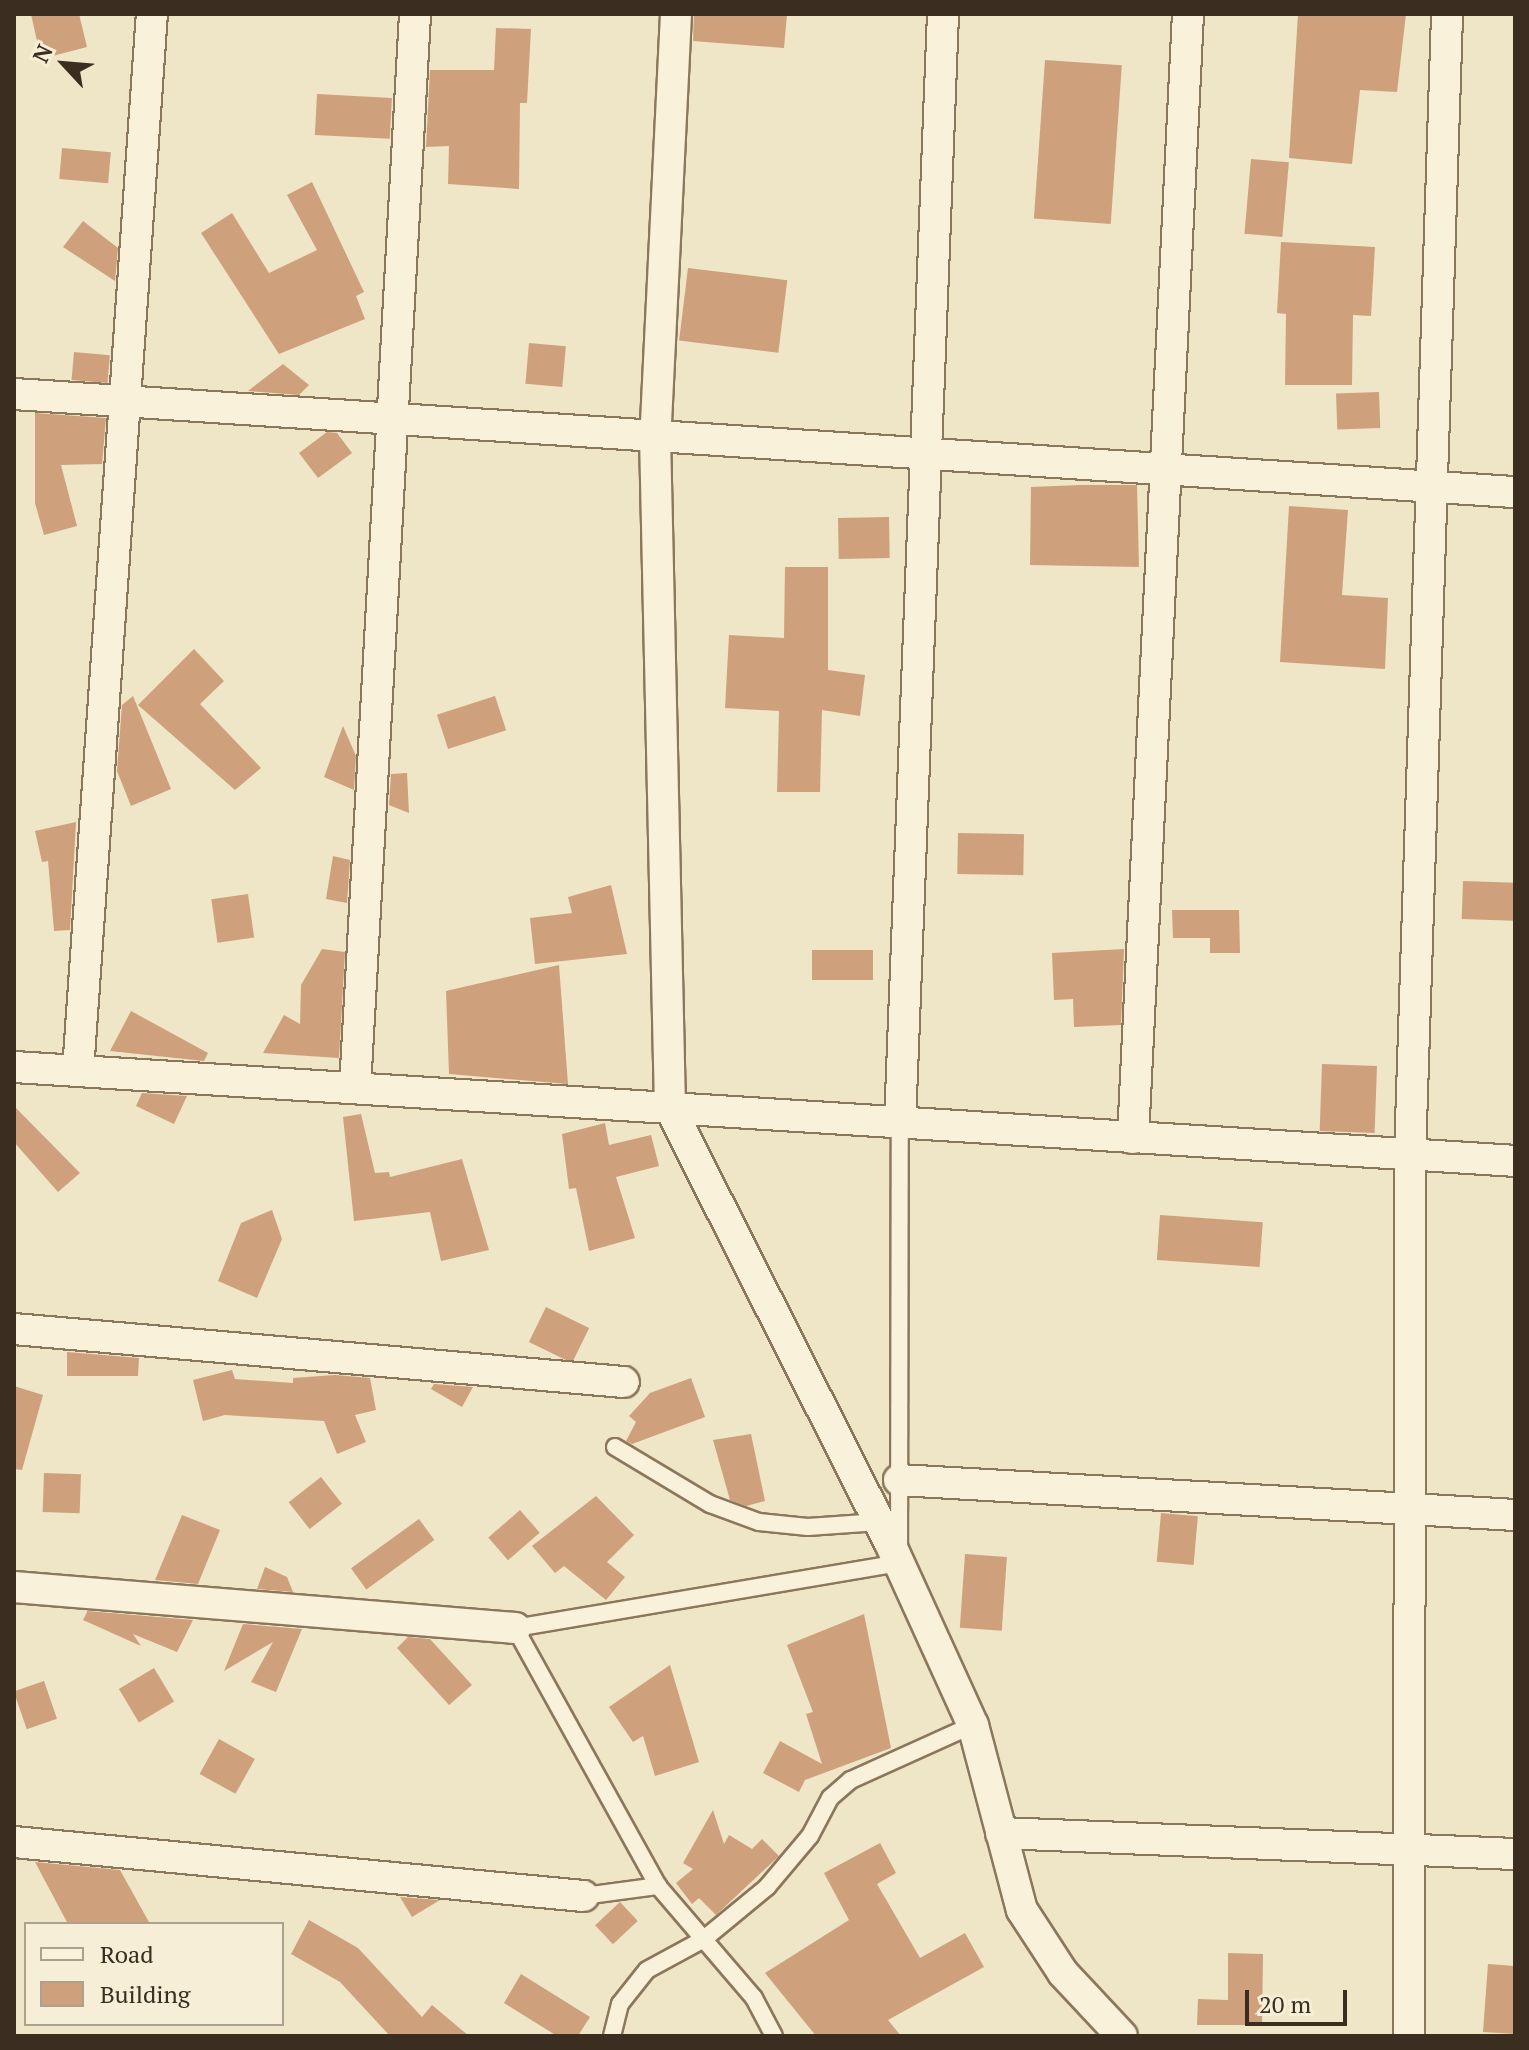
<!DOCTYPE html>
<style>
body{margin:0}
#map{position:relative;width:1529px;height:2050px;overflow:hidden;background:#efe5c7;font-family:"PT Serif",serif}
div>[style]{position:absolute}
[style*='--x']{left:calc(var(--x)*1px);top:calc(var(--y)*1px);width:calc(var(--w)*1px);rotate:calc(var(--a)*1deg)}
.building>*{inset:0;background:#cea17c;transform-origin:0 0}
.roads{filter:drop-shadow(2px 0 #8b775c) drop-shadow(-2px 0 #8b775c) drop-shadow(0 2px #8b775c) drop-shadow(0 -2px #8b775c)}
.service>*{height:16px;margin:-8px;padding:0 8px;transform-origin:8px;border-radius:8px;background:#faf1da}
.minor>*{height:30px;margin:-15px;padding:0 15px;transform-origin:15px;border-radius:15px;background:#faf1da}
span{translate:-50% -50%;white-space:nowrap;text-align:center;line-height:1.15;-webkit-text-stroke:6px #f6eed7;paint-order:stroke}
.frame{position:absolute;inset:0;border:16px solid #3b2e20;pointer-events:none}
.legend{position:absolute;left:24px;top:1922px;width:260px;height:104px;box-sizing:border-box;background:#f6eed7;border:2px solid #aba18e;margin:0;padding:10px 14px;list-style:none;font-size:24px;color:#3b2e20}
.legend li{display:flex;align-items:center;gap:16px;height:40px}
.legend b{width:40px;border:2px solid #aba18e}
.north{position:absolute;left:24px;top:24px;width:80px;height:80px;-webkit-text-stroke:6px #f6eed7;paint-order:stroke;rotate:296deg;font-size:22px;font-weight:700;line-height:32px;text-align:center;color:#3b2e20}
.north::after{content:'';display:block;margin:auto;width:28px;height:36px;background:#3b2e20;clip-path:polygon(50% 0,100% 100%,50% 72%,0 100%)}
.scale{position:absolute;left:1245px;top:1990px;width:102px;height:36px;box-sizing:border-box;border:4px solid #3b2e20;border-top:0;padding-left:10px;font-size:24px;line-height:28px;white-space:nowrap;color:#3b2e20;-webkit-text-stroke:6px #f6eed7;paint-order:stroke}
</style>
<div id="map">
<div class="building">
<div style="clip-path:polygon(31px 14px,79px 14px,87px 47px,41px 59px)"></div>
<div style="clip-path:polygon(694px 14px,787px 14px,784px 48px,693px 41px)"></div>
<div style="clip-path:polygon(1298px 14px,1406px 14px,1397px 92px,1360px 90px,1352px 164px,1289px 158px)"></div>
<div style="clip-path:polygon(496px 28px,531px 29px,527px 103px,520px 103px,519px 189px,448px 184px,449px 146px,426px 147px,430px 70px,494px 70px)"></div>
<div style="left:1045px;top:60px;width:77px;height:159px;rotate:4deg"></div>
<div style="left:317px;top:94px;width:75px;height:41px;rotate:3deg"></div>
<div style="left:62px;top:148px;width:49px;height:31px;rotate:5deg"></div>
<div style="left:1251px;top:159px;width:38px;height:75px;rotate:5deg"></div>
<div style="clip-path:polygon(312px 182px,364px 292px,356px 296px,365px 319px,279px 354px,201px 233px,232px 213px,269px 273px,317px 250px,287px 195px)"></div>
<div style="clip-path:polygon(83px 221px,118px 248px,115px 281px,63px 247px)"></div>
<div style="clip-path:polygon(1281px 242px,1375px 247px,1371px 316px,1353px 315px,1352px 385px,1285px 385px,1286px 314px,1277px 313px)"></div>
<div style="left:688px;top:268px;width:100px;height:73px;rotate:7deg"></div>
<div style="left:529px;top:343px;width:37px;height:41px;rotate:5deg"></div>
<div style="left:74px;top:352px;width:36px;height:28px;rotate:5deg"></div>
<div style="clip-path:polygon(283px 364px,309px 385px,299px 395px,248px 391px)"></div>
<div style="left:1379px;top:392px;width:36px;height:43px;rotate:88deg"></div>
<div style="clip-path:polygon(35px 413px,106px 418px,102px 464px,61px 465px,77px 526px,44px 535px,35px 503px)"></div>
<div style="clip-path:polygon(327px 432px,337px 433px,352px 453px,318px 478px,299px 453px)"></div>
<div style="clip-path:polygon(1080px 485px,1137px 485px,1139px 567px,1030px 565px,1031px 487px)"></div>
<div style="clip-path:polygon(1289px 506px,1348px 510px,1342px 595px,1388px 598px,1385px 669px,1280px 662px)"></div>
<div style="left:889px;top:517px;width:41px;height:51px;rotate:89deg"></div>
<div style="clip-path:polygon(785px 567px,828px 567px,828px 670px,865px 675px,860px 716px,822px 710px,820px 792px,777px 792px,779px 711px,725px 708px,729px 635px,784px 638px)"></div>
<div style="clip-path:polygon(194px 649px,224px 681px,200px 704px,261px 768px,235px 790px,138px 705px)"></div>
<div style="clip-path:polygon(133px 696px,171px 789px,131px 806px,117px 771px,122px 705px)"></div>
<div style="left:495px;top:696px;width:36px;height:61px;rotate:72deg"></div>
<div style="clip-path:polygon(343px 726px,356px 756px,354px 790px,324px 777px)"></div>
<div style="clip-path:polygon(407px 773px,409px 813px,389px 805px,391px 774px)"></div>
<div style="clip-path:polygon(76px 822px,70px 930px,54px 931px,48px 861px,42px 862px,35px 831px)"></div>
<div style="left:958px;top:833px;width:66px;height:41px;rotate:1deg"></div>
<div style="clip-path:polygon(333px 856px,350px 860px,347px 903px,326px 899px)"></div>
<div style="left:1463px;top:881px;width:52px;height:38px;rotate:2deg"></div>
<div style="clip-path:polygon(611px 885px,627px 954px,535px 964px,530px 918px,572px 913px,568px 897px)"></div>
<div style="left:248px;top:894px;width:44px;height:37px;rotate:82deg"></div>
<div style="clip-path:polygon(1172px 910px,1239px 910px,1240px 953px,1210px 953px,1210px 938px,1173px 938px)"></div>
<div style="clip-path:polygon(322px 949px,345px 952px,339px 1058px,263px 1053px,284px 1015px,300px 1024px,301px 985px)"></div>
<div style="clip-path:polygon(1124px 949px,1121px 1025px,1074px 1027px,1073px 999px,1054px 1000px,1052px 953px)"></div>
<div style="left:873px;top:950px;width:30px;height:61px;rotate:90deg"></div>
<div style="clip-path:polygon(559px 965px,568px 1084px,449px 1074px,446px 991px)"></div>
<div style="clip-path:polygon(131px 1011px,208px 1053px,204px 1061px,110px 1051px)"></div>
<div style="left:1322px;top:1064px;width:55px;height:67px;rotate:2deg"></div>
<div style="clip-path:polygon(142px 1093px,187px 1096px,174px 1124px,136px 1106px)"></div>
<div style="clip-path:polygon(14px 1106px,80px 1173px,58px 1192px,14px 1142px)"></div>
<div style="clip-path:polygon(361px 1114px,375px 1173px,389px 1172px,390px 1177px,462px 1159px,489px 1250px,441px 1261px,430px 1212px,354px 1221px,343px 1117px)"></div>
<div style="clip-path:polygon(605px 1123px,609px 1145px,651px 1135px,659px 1166px,616px 1177px,635px 1238px,589px 1251px,576px 1188px,569px 1189px,562px 1134px)"></div>
<div style="clip-path:polygon(272px 1210px,282px 1239px,257px 1298px,218px 1281px,241px 1223px)"></div>
<div style="left:1160px;top:1215px;width:103px;height:45px;rotate:4deg"></div>
<div style="left:546px;top:1307px;width:48px;height:39px;rotate:26deg"></div>
<div style="clip-path:polygon(67px 1352px,139px 1358px,138px 1376px,67px 1376px)"></div>
<div style="clip-path:polygon(232px 1370px,235px 1379px,293px 1383px,293px 1378px,335px 1375px,370px 1378px,376px 1410px,355px 1415px,366px 1442px,337px 1454px,324px 1421px,225px 1415px,203px 1421px,193px 1380px)"></div>
<div style="clip-path:polygon(691px 1378px,705px 1417px,632px 1444px,626px 1441px,636px 1422px,629px 1416px,650px 1393px)"></div>
<div style="clip-path:polygon(434px 1384px,473px 1387px,462px 1407px,431px 1389px)"></div>
<div style="clip-path:polygon(14px 1386px,43px 1395px,22px 1470px,14px 1469px)"></div>
<div style="clip-path:polygon(751px 1434px,765px 1501px,746px 1506px,730px 1500px,713px 1440px)"></div>
<div style="left:44px;top:1473px;width:37px;height:39px;rotate:2deg"></div>
<div style="left:321px;top:1477px;width:34px;height:41px;rotate:52deg"></div>
<div style="clip-path:polygon(596px 1496px,634px 1535px,607px 1562px,625px 1577px,606px 1600px,564px 1566px,555px 1573px,532px 1546px)"></div>
<div style="left:520px;top:1510px;width:30px;height:42px;rotate:49deg"></div>
<div style="left:1161px;top:1513px;width:37px;height:49px;rotate:5deg"></div>
<div style="clip-path:polygon(182px 1515px,220px 1530px,198px 1584px,155px 1580px)"></div>
<div style="left:419px;top:1519px;width:26px;height:84px;rotate:54deg"></div>
<div style="left:965px;top:1554px;width:42px;height:74px;rotate:4deg"></div>
<div style="clip-path:polygon(265px 1567px,287px 1577px,293px 1592px,257px 1589px)"></div>
<div style="clip-path:polygon(87px 1612px,87px 1611px,193px 1620px,177px 1652px,133px 1634px,141px 1646px,83px 1620px)"></div>
<div style="clip-path:polygon(864px 1614px,891px 1748px,805px 1780px,799px 1792px,763px 1773px,780px 1741px,822px 1764px,806px 1714px,813px 1712px,787px 1645px)"></div>
<div style="clip-path:polygon(243px 1624px,302px 1629px,276px 1692px,251px 1682px,273px 1642px,224px 1671px)"></div>
<div style="clip-path:polygon(408px 1637px,430px 1639px,472px 1685px,449px 1705px,397px 1648px)"></div>
<div style="clip-path:polygon(670px 1665px,699px 1762px,655px 1776px,643px 1736px,633px 1742px,609px 1707px)"></div>
<div style="left:154px;top:1668px;width:39px;height:41px;rotate:59deg"></div>
<div style="left:44px;top:1681px;width:40px;height:32px;rotate:71deg"></div>
<div style="left:219px;top:1739px;width:41px;height:40px;rotate:29deg"></div>
<div style="clip-path:polygon(713px 1810px,724px 1844px,729px 1835px,752px 1849px,762px 1839px,779px 1856px,716px 1915px,699px 1898px,692px 1904px,676px 1883px,693px 1869px,683px 1863px)"></div>
<div style="clip-path:polygon(880px 1843px,896px 1873px,877px 1884px,920px 1958px,965px 1933px,984px 1967px,888px 2020px,901px 2036px,816px 2036px,765px 1973px,849px 1920px,824px 1873px)"></div>
<div style="clip-path:polygon(35px 1862px,120px 1870px,150px 1924px,68px 1924px)"></div>
<div style="clip-path:polygon(400px 1897px,440px 1900px,412px 1917px)"></div>
<div style="left:620px;top:1902px;width:26px;height:34px;rotate:47deg"></div>
<div style="clip-path:polygon(309px 1920px,358px 1948px,422px 2017px,432px 2005px,469px 2036px,390px 2036px,340px 1982px,291px 1954px)"></div>
<div style="clip-path:polygon(1228px 1953px,1263px 1954px,1262px 2025px,1197px 2025px,1198px 1999px,1228px 2000px)"></div>
<div style="clip-path:polygon(1488px 1964px,1515px 1966px,1515px 2034px,1483px 2032px)"></div>
<div style="clip-path:polygon(521px 1974px,590px 2017px,578px 2036px,557px 2036px,504px 2003px)"></div>
</div>
<div class="roads">
<div class="service">
<div style="--x:615;--y:1447;--w:111;--a:31"></div>
<div style="--x:710;--y:1504;--w:52;--a:20.2"></div>
<div style="--x:759;--y:1522;--w:49;--a:5.8"></div>
<div style="--x:808;--y:1527;--w:71;--a:-4"></div>
<div style="--x:583;--y:1896;--w:76;--a:-7.6"></div>
<div style="--x:612;--y:2036;--w:33;--a:-76"></div>
<div style="--x:620;--y:2004;--w:43;--a:-51.5"></div>
<div style="--x:647;--y:1970;--w:65;--a:-28.5"></div>
<div style="--x:704;--y:1939;--w:82;--a:-39.5"></div>
<div style="--x:767;--y:1887;--w:67;--a:-49.9"></div>
<div style="--x:810;--y:1836;--w:43;--a:-62.2"></div>
<div style="--x:830;--y:1798;--w:28;--a:-41"></div>
<div style="--x:851;--y:1780;--w:134;--a:-24.3"></div>
<div style="--x:774;--y:2036;--w:43;--a:-117.8"></div>
<div style="--x:754;--y:1998;--w:148;--a:-130.6"></div>
<div style="--x:658;--y:1886;--w:295;--a:-119"></div>
<div style="--x:515;--y:1628;--w:389;--a:-9.6"></div>
<div style="--x:899;--y:1563;--w:440;--a:-89.9"></div>
</div>
<div class="minor">
<div style="--x:676;--y:14;--w:423;--a:92.8"></div>
<div style="--x:655;--y:436;--w:672;--a:88.72"></div>
<div style="--x:670;--y:1108;--w:485;--a:63.2"></div>
<div style="--x:889;--y:1541;--w:202;--a:65.5"></div>
<div style="--x:973;--y:1725;--w:191;--a:75.2"></div>
<div style="--x:1022;--y:1910;--w:75;--a:56.9"></div>
<div style="--x:1063;--y:1973;--w:86;--a:46.9"></div>
<div style="--x:14;--y:394;--w:1504;--a:3.74"></div>
<div style="--x:14;--y:1067;--w:1504;--a:3.58"></div>
<div style="--x:78;--y:1071;--w:1060;--a:-86"></div>
<div style="--x:355;--y:1088;--w:1076;--a:-86.8"></div>
<div style="--x:900;--y:1123;--w:1110;--a:-87.78"></div>
<div style="--x:1133;--y:1138;--w:1125;--a:-87.2"></div>
<div style="--x:14;--y:1329;--w:612;--a:4.97"></div>
<div style="--x:899;--y:1480;--w:617;--a:3.25"></div>
<div style="--x:14;--y:1587;--w:503;--a:4.68"></div>
<div style="--x:1001;--y:1833;--w:514;--a:2.34"></div>
<div style="--x:14;--y:1842;--w:572;--a:5.42"></div>
<div style="--x:1409;--y:2036;--w:881;--a:-89.93"></div>
<div style="--x:1410;--y:1155;--w:1142;--a:-88.14"></div>
</div>
</div>
<div class="frame"></div>
<ul class="legend">
<li><b style="height:10px;background:#faf1da"></b>Road</li>
<li><b style="height:22px;background:#cea17c"></b>Building</li>
</ul>
<div class="north">N</div>
<div class="scale">20 m</div>
</div>
